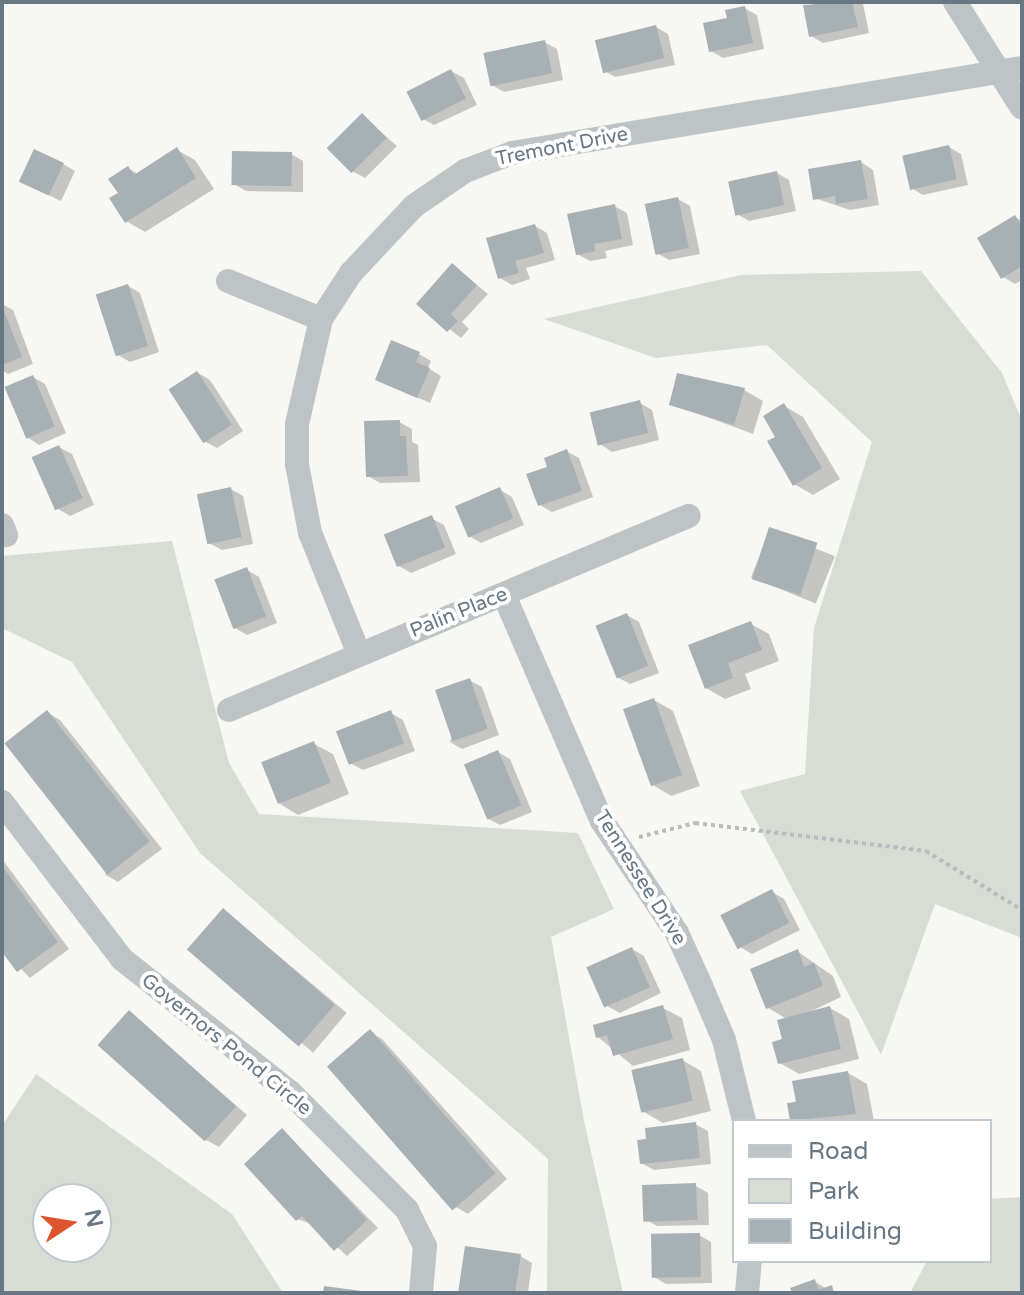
<!DOCTYPE html>
<style>
body{margin:0}
#map{position:relative;width:1024px;height:1295px;overflow:hidden;background:#f7f7f4;font-family:"Varela Round",sans-serif}
div>[style]{position:absolute}
[style*='--x']{left:calc(var(--x)*1px);top:calc(var(--y)*1px);width:calc(var(--w)*1px);rotate:calc(var(--a)*1deg)}
.green>*{inset:0;background:#d7dcd4}
.shadow>*{inset:0;background:#0003;transform-origin:0 0}
.building>*{inset:0;background:#a7b0b5;transform-origin:0 0}
.path>*{height:4px;margin-top:-2px;transform-origin:0;background:repeating-linear-gradient(90deg,#b9bcbe 0 4px,transparent 0 8px)}
.street>*{height:24px;margin:-12px;padding:0 12px;transform-origin:12px;border-radius:12px;background:#bec3c6}
span{translate:-50% -50%;white-space:nowrap;text-align:center;line-height:1.15;-webkit-text-stroke:8px #fff;paint-order:stroke}
.street-label{font-size:20px;color:#677884}
.frame{position:absolute;inset:0;border:4px solid #677884;pointer-events:none}
.legend{position:absolute;left:732px;top:1119px;width:260px;height:144px;box-sizing:border-box;background:#fff;border:2px solid #c2c9ce;margin:0;padding:10px 14px;list-style:none;font-size:24px;color:#677884}
.legend li{display:flex;align-items:center;gap:16px;height:40px}
.legend b{width:40px;border:2px solid #c2c9ce}
.north{position:absolute;left:32px;top:1183px;width:80px;height:80px;box-sizing:border-box;background:#fff;border:2px solid #c2c9ce;border-radius:50%;rotate:78deg;font-size:22px;font-weight:700;line-height:32px;text-align:center;color:#677884}
.north::after{content:'';display:block;margin:auto;width:28px;height:36px;background:#dd542e;clip-path:polygon(50% 0,100% 100%,50% 72%,0 100%)}
</style>
<div id="map">
<div class="green">
<div style="clip-path:polygon(921px 271px,1002px 373px,1022px 421px,1022px 938px,935px 904px,881px 1055px,740px 791px,805px 774px,814px 628px,872px 442px,767px 345px,656px 358px,544px 319px,741px 275px)"></div>
<div style="clip-path:polygon(172px 541px,229px 763px,259px 814px,578px 833px,614px 909px,551px 937px,584px 1121px,623px 1293px,547px 1293px,548px 1159px,200px 853px,72px 662px,2px 628px,2px 556px)"></div>
<div style="clip-path:polygon(evenodd,36px 1074px,232px 1214px,283px 1293px,2px 1293px,2px 1126px,36px 1074px,48px 1199px,96px 1199px,96px 1247px,48px 1247px,48px 1199px)"></div>
<div style="clip-path:polygon(1022px 1197px,1022px 1293px,910px 1293px,927px 1261px,990px 1261px,990px 1199px)"></div>
</div>
<div class="shadow">
<div style="clip-path:polygon(825px 2px,863px 4px,869px 33px,823px 43px,811px 36px,805px 6px)"></div>
<div style="clip-path:polygon(744px 8px,757px 15px,764px 49px,723px 58px,711px 51px)"></div>
<div style="clip-path:polygon(656px 27px,668px 34px,675px 65px,615px 77px,603px 70px)"></div>
<div style="clip-path:polygon(544px 42px,557px 49px,563px 80px,504px 92px,492px 85px)"></div>
<div style="clip-path:polygon(451px 71px,464px 78px,477px 105px,434px 125px,421px 118px)"></div>
<div style="clip-path:polygon(362px 116px,397px 146px,365px 178px,352px 171px)"></div>
<div style="clip-path:polygon(949px 147px,961px 154px,968px 185px,923px 195px,911px 188px)"></div>
<div style="clip-path:polygon(177px 150px,195px 160px,214px 189px,145px 232px,126px 221px,120px 193px,128px 168px,138px 174px)"></div>
<div style="clip-path:polygon(291px 154px,303px 161px,303px 192px,246px 191px,234px 184px)"></div>
<div style="clip-path:polygon(861px 162px,873px 170px,879px 205px,850px 210px,814px 198px)"></div>
<div style="clip-path:polygon(63px 164px,75px 171px,61px 201px,33px 188px)"></div>
<div style="clip-path:polygon(777px 173px,789px 180px,796px 211px,749px 221px,737px 214px)"></div>
<div style="clip-path:polygon(678px 199px,690px 206px,700px 254px,669px 260px,657px 253px)"></div>
<div style="clip-path:polygon(614px 206px,627px 213px,633px 245px,605px 251px,607px 258px,590px 261px,577px 254px)"></div>
<div style="clip-path:polygon(1015px 217px,1022px 221px,1022px 280px,1015px 284px,1003px 277px)"></div>
<div style="clip-path:polygon(535px 226px,547px 233px,555px 260px,526px 268px,530px 279px,512px 285px,500px 278px)"></div>
<div style="clip-path:polygon(453px 266px,488px 294px,462px 322px,469px 329px,461px 338px,418px 304px)"></div>
<div style="clip-path:polygon(128px 286px,140px 293px,159px 352px,130px 362px,118px 355px)"></div>
<div style="clip-path:polygon(2px 304px,13px 310px,33px 364px,8px 374px,2px 370px)"></div>
<div style="clip-path:polygon(419px 354px,431px 361px,428px 368px,441px 376px,430px 403px,377px 380px)"></div>
<div style="clip-path:polygon(198px 373px,210px 380px,243px 431px,217px 448px,204px 441px)"></div>
<div style="clip-path:polygon(33px 377px,45px 384px,66px 433px,39px 445px,27px 437px)"></div>
<div style="clip-path:polygon(744px 390px,763px 401px,753px 434px,672px 404px)"></div>
<div style="clip-path:polygon(640px 403px,652px 410px,659px 440px,612px 452px,600px 444px)"></div>
<div style="clip-path:polygon(784px 406px,803px 417px,840px 479px,813px 495px,794px 484px,777px 437px)"></div>
<div style="clip-path:polygon(399px 422px,412px 429px,412px 442px,418px 445px,420px 482px,380px 483px,368px 476px)"></div>
<div style="clip-path:polygon(59px 447px,72px 454px,94px 505px,70px 516px,58px 509px)"></div>
<div style="clip-path:polygon(566px 451px,579px 458px,593px 497px,552px 512px,540px 505px,549px 468px)"></div>
<div style="clip-path:polygon(231px 489px,243px 496px,253px 544px,222px 550px,209px 543px)"></div>
<div style="clip-path:polygon(500px 490px,512px 497px,524px 525px,481px 543px,469px 536px)"></div>
<div style="clip-path:polygon(431px 518px,444px 525px,456px 554px,411px 573px,399px 566px)"></div>
<div style="left:770px;top:530px;width:70px;height:51px;rotate:22deg"></div>
<div style="clip-path:polygon(247px 570px,259px 577px,277px 623px,247px 635px,235px 628px)"></div>
<div style="clip-path:polygon(627px 615px,639px 622px,659px 673px,630px 684px,617px 677px)"></div>
<div style="clip-path:polygon(751px 624px,769px 634px,779px 661px,745px 674px,751px 689px,725px 699px,706px 688px)"></div>
<div style="clip-path:polygon(469px 680px,482px 687px,499px 735px,462px 749px,450px 742px)"></div>
<div style="clip-path:polygon(654px 700px,673px 711px,700px 786px,671px 796px,653px 785px)"></div>
<div style="clip-path:polygon(48px 713px,60px 720px,162px 849px,118px 882px,106px 875px)"></div>
<div style="clip-path:polygon(391px 713px,403px 720px,415px 751px,363px 770px,350px 763px)"></div>
<div style="clip-path:polygon(314px 744px,333px 754px,349px 794px,298px 815px,280px 804px)"></div>
<div style="clip-path:polygon(498px 752px,510px 759px,532px 812px,500px 825px,487px 818px)"></div>
<div style="clip-path:polygon(2px 859px,69px 949px,30px 978px,2px 949px)"></div>
<div style="clip-path:polygon(772px 892px,784px 899px,800px 930px,752px 954px,740px 947px)"></div>
<div style="left:224px;top:910px;width:160px;height:52px;rotate:40deg"></div>
<div style="clip-path:polygon(632px 949px,644px 956px,661px 993px,620px 1013px,607px 1006px)"></div>
<div style="clip-path:polygon(797px 951px,833px 976px,841px 997px,801px 1016px,830px 1008px,849px 1019px,859px 1059px,799px 1074px,780px 1063px,787px 1019px,768px 1008px)"></div>
<div style="clip-path:polygon(663px 1008px,682px 1018px,690px 1050px,633px 1066px,598px 1037px)"></div>
<div style="clip-path:polygon(129px 1012px,247px 1115px,219px 1147px,206px 1140px)"></div>
<div style="clip-path:polygon(370px 1032px,382px 1039px,507px 1179px,468px 1214px,456px 1207px)"></div>
<div style="clip-path:polygon(682px 1060px,701px 1071px,711px 1111px,663px 1123px,644px 1112px)"></div>
<div style="clip-path:polygon(848px 1073px,867px 1084px,874px 1121px,792px 1121px,789px 1105px)"></div>
<div style="clip-path:polygon(695px 1124px,708px 1131px,711px 1164px,654px 1170px,641px 1163px)"></div>
<div style="clip-path:polygon(283px 1131px,378px 1228px,347px 1256px,312px 1224px,297px 1219px)"></div>
<div style="clip-path:polygon(696px 1186px,708px 1193px,709px 1225px,657px 1226px,645px 1219px)"></div>
<div style="clip-path:polygon(699px 1235px,711px 1242px,712px 1283px,666px 1284px,654px 1277px)"></div>
<div style="clip-path:polygon(520px 1256px,532px 1263px,528px 1293px,460px 1293px)"></div>
<div style="clip-path:polygon(814px 1281px,827px 1289px,842px 1293px,794px 1293px)"></div>
</div>
<div class="building">
<div style="clip-path:polygon(852px 2px,858px 27px,809px 37px,803px 5px)"></div>
<div style="clip-path:polygon(745px 6px,753px 43px,709px 52px,703px 23px,727px 18px,725px 10px)"></div>
<div style="left:656px;top:25px;width:34px;height:63px;rotate:76deg"></div>
<div style="left:545px;top:40px;width:34px;height:63px;rotate:78deg"></div>
<div style="left:451px;top:69px;width:33px;height:50px;rotate:63deg"></div>
<div style="left:362px;top:113px;width:35px;height:50px;rotate:45deg"></div>
<div style="left:949px;top:145px;width:35px;height:48px;rotate:77deg"></div>
<div style="clip-path:polygon(177px 147px,196px 178px,125px 223px,109px 198px,118px 193px,108px 179px,128px 166px,134px 175px)"></div>
<div style="left:34px;top:149px;width:33px;height:36px;rotate:25deg"></div>
<div style="left:232px;top:151px;width:60px;height:34px;rotate:1deg"></div>
<div style="clip-path:polygon(861px 160px,868px 199px,836px 204px,835px 196px,813px 200px,808px 169px)"></div>
<div style="left:777px;top:171px;width:35px;height:50px;rotate:78deg"></div>
<div style="left:678px;top:197px;width:52px;height:34px;rotate:78deg"></div>
<div style="clip-path:polygon(615px 204px,622px 239px,594px 244px,595px 251px,576px 255px,567px 214px)"></div>
<div style="clip-path:polygon(1015px 215px,1022px 227px,1022px 266px,1001px 279px,977px 238px)"></div>
<div style="clip-path:polygon(535px 224px,544px 253px,515px 261px,519px 273px,498px 279px,486px 238px)"></div>
<div style="clip-path:polygon(452px 263px,477px 285px,451px 314px,458px 321px,447px 332px,416px 304px)"></div>
<div style="left:128px;top:284px;width:65px;height:34px;rotate:72deg"></div>
<div style="clip-path:polygon(2px 306px,22px 357px,2px 365px)"></div>
<div style="clip-path:polygon(391px 340px,420px 352px,416px 362px,430px 368px,417px 398px,375px 380px)"></div>
<div style="left:197px;top:371px;width:64px;height:34px;rotate:57deg"></div>
<div style="clip-path:polygon(677px 373px,745px 388px,734px 425px,669px 405px)"></div>
<div style="left:33px;top:375px;width:56px;height:31px;rotate:67deg"></div>
<div style="left:640px;top:400px;width:34px;height:52px;rotate:76deg"></div>
<div style="clip-path:polygon(784px 403px,822px 468px,793px 486px,767px 441px,775px 437px,763px 416px)"></div>
<div style="clip-path:polygon(400px 420px,400px 436px,406px 436px,408px 476px,366px 477px,364px 421px)"></div>
<div style="left:59px;top:445px;width:58px;height:30px;rotate:66deg"></div>
<div style="clip-path:polygon(567px 449px,582px 491px,538px 506px,526px 474px,547px 467px,544px 458px)"></div>
<div style="left:231px;top:487px;width:51px;height:35px;rotate:78deg"></div>
<div style="left:500px;top:487px;width:34px;height:49px;rotate:67deg"></div>
<div style="left:432px;top:515px;width:35px;height:52px;rotate:68deg"></div>
<div style="left:769px;top:527px;width:51px;height:55px;rotate:18deg"></div>
<div style="left:247px;top:567px;width:53px;height:35px;rotate:69deg"></div>
<div style="left:627px;top:613px;width:57px;height:34px;rotate:68deg"></div>
<div style="clip-path:polygon(751px 621px,762px 650px,728px 663px,733px 678px,705px 689px,688px 645px)"></div>
<div style="left:470px;top:678px;width:54px;height:37px;rotate:71deg"></div>
<div style="left:654px;top:698px;width:82px;height:33px;rotate:70deg"></div>
<div style="left:47px;top:710px;width:167px;height:54px;rotate:52deg"></div>
<div style="left:391px;top:710px;width:36px;height:59px;rotate:69deg"></div>
<div style="left:314px;top:741px;width:45px;height:57px;rotate:68deg"></div>
<div style="left:498px;top:750px;width:60px;height:37px;rotate:67deg"></div>
<div style="clip-path:polygon(2px 866px,58px 942px,17px 972px,2px 952px)"></div>
<div style="left:772px;top:889px;width:38px;height:58px;rotate:63deg"></div>
<div style="left:223px;top:908px;width:148px;height:55px;rotate:41deg"></div>
<div style="left:632px;top:947px;width:44px;height:50px;rotate:66deg"></div>
<div style="clip-path:polygon(798px 949px,804px 967px,814px 963px,823px 986px,766px 1009px,750px 969px)"></div>
<div style="clip-path:polygon(663px 1005px,673px 1039px,613px 1056px,607px 1035px,596px 1038px,593px 1025px)"></div>
<div style="clip-path:polygon(830px 1006px,841px 1049px,778px 1064px,772px 1042px,782px 1039px,777px 1020px)"></div>
<div style="left:129px;top:1010px;width:144px;height:47px;rotate:42deg"></div>
<div style="left:370px;top:1029px;width:191px;height:57px;rotate:49deg"></div>
<div style="left:683px;top:1058px;width:44px;height:53px;rotate:77deg"></div>
<div style="clip-path:polygon(848px 1071px,856px 1114px,790px 1121px,787px 1103px,796px 1102px,792px 1081px)"></div>
<div style="clip-path:polygon(696px 1122px,700px 1158px,640px 1164px,637px 1140px,646px 1139px,645px 1128px)"></div>
<div style="clip-path:polygon(282px 1128px,367px 1220px,334px 1251px,302px 1216px,296px 1221px,244px 1164px)"></div>
<div style="left:696px;top:1183px;width:37px;height:54px;rotate:88deg"></div>
<div style="left:700px;top:1233px;width:44px;height:49px;rotate:89deg"></div>
<div style="clip-path:polygon(465px 1246px,521px 1254px,515px 1293px,458px 1293px)"></div>
<div style="clip-path:polygon(815px 1279px,818px 1290px,832px 1285px,834px 1293px,792px 1293px,790px 1288px)"></div>
<div style="clip-path:polygon(324px 1286px,362px 1291px,362px 1293px,323px 1293px)"></div>
</div>
<div class="path">
<div style="--x:639;--y:837;--w:58;--a:-14"></div>
<div style="--x:695;--y:823;--w:233;--a:6.9"></div>
<div style="--x:926;--y:851;--w:113;--a:31.6"></div>
</div>
<div class="street">
<div style="--x:955;--y:2;--w:125;--a:57.7"></div>
<div style="--x:228;--y:281;--w:100;--a:22.2"></div>
<div style="--x:2;--y:525;--w:11;--a:68"></div>
<div style="--x:504;--y:595;--w:246;--a:66.6"></div>
<div style="--x:602;--y:821;--w:135;--a:56.2"></div>
<div style="--x:677;--y:933;--w:58;--a:65.6"></div>
<div style="--x:701;--y:986;--w:59;--a:66.9"></div>
<div style="--x:724;--y:1040;--w:83;--a:76.1"></div>
<div style="--x:359;--y:654;--w:131;--a:-112"></div>
<div style="--x:310;--y:533;--w:70;--a:-100.7"></div>
<div style="--x:297;--y:464;--w:40;--a:-90"></div>
<div style="--x:297;--y:424;--w:108;--a:-77.1"></div>
<div style="--x:321;--y:319;--w:55;--a:-56.9"></div>
<div style="--x:351;--y:273;--w:92;--a:-46.8"></div>
<div style="--x:414;--y:206;--w:62;--a:-34.5"></div>
<div style="--x:465;--y:171;--w:50;--a:-21"></div>
<div style="--x:512;--y:153;--w:517;--a:-9.46"></div>
<div style="--x:229;--y:710;--w:499;--a:-22.9"></div>
<div style="--x:2;--y:802;--w:198;--a:52.6"></div>
<div style="--x:122;--y:959;--w:214;--a:38.4"></div>
<div style="--x:290;--y:1092;--w:166;--a:45.2"></div>
<div style="--x:407;--y:1210;--w:40;--a:63.4"></div>
<div style="--x:425;--y:1246;--w:47;--a:94.9"></div>
<div style="--x:747;--y:1293;--w:32;--a:-85"></div>
</div>
<div class="street-label">
<span style="left:562px;top:147px;rotate:-11deg">Tremont Drive</span>
<span style="left:459px;top:613px;rotate:-22deg">Palin Place</span>
<span style="left:640px;top:878px;rotate:58deg">Tennessee Drive</span>
<span style="left:226px;top:1045px;rotate:39deg">Governors Pond Circle</span>
</div>
<div class="frame"></div>
<ul class="legend">
<li><b style="height:10px;background:#bec3c6"></b>Road</li>
<li><b style="height:22px;background:#d7dcd4"></b>Park</li>
<li><b style="height:22px;background:#a7b0b5"></b>Building</li>
</ul>
<div class="north">N</div>
</div>
